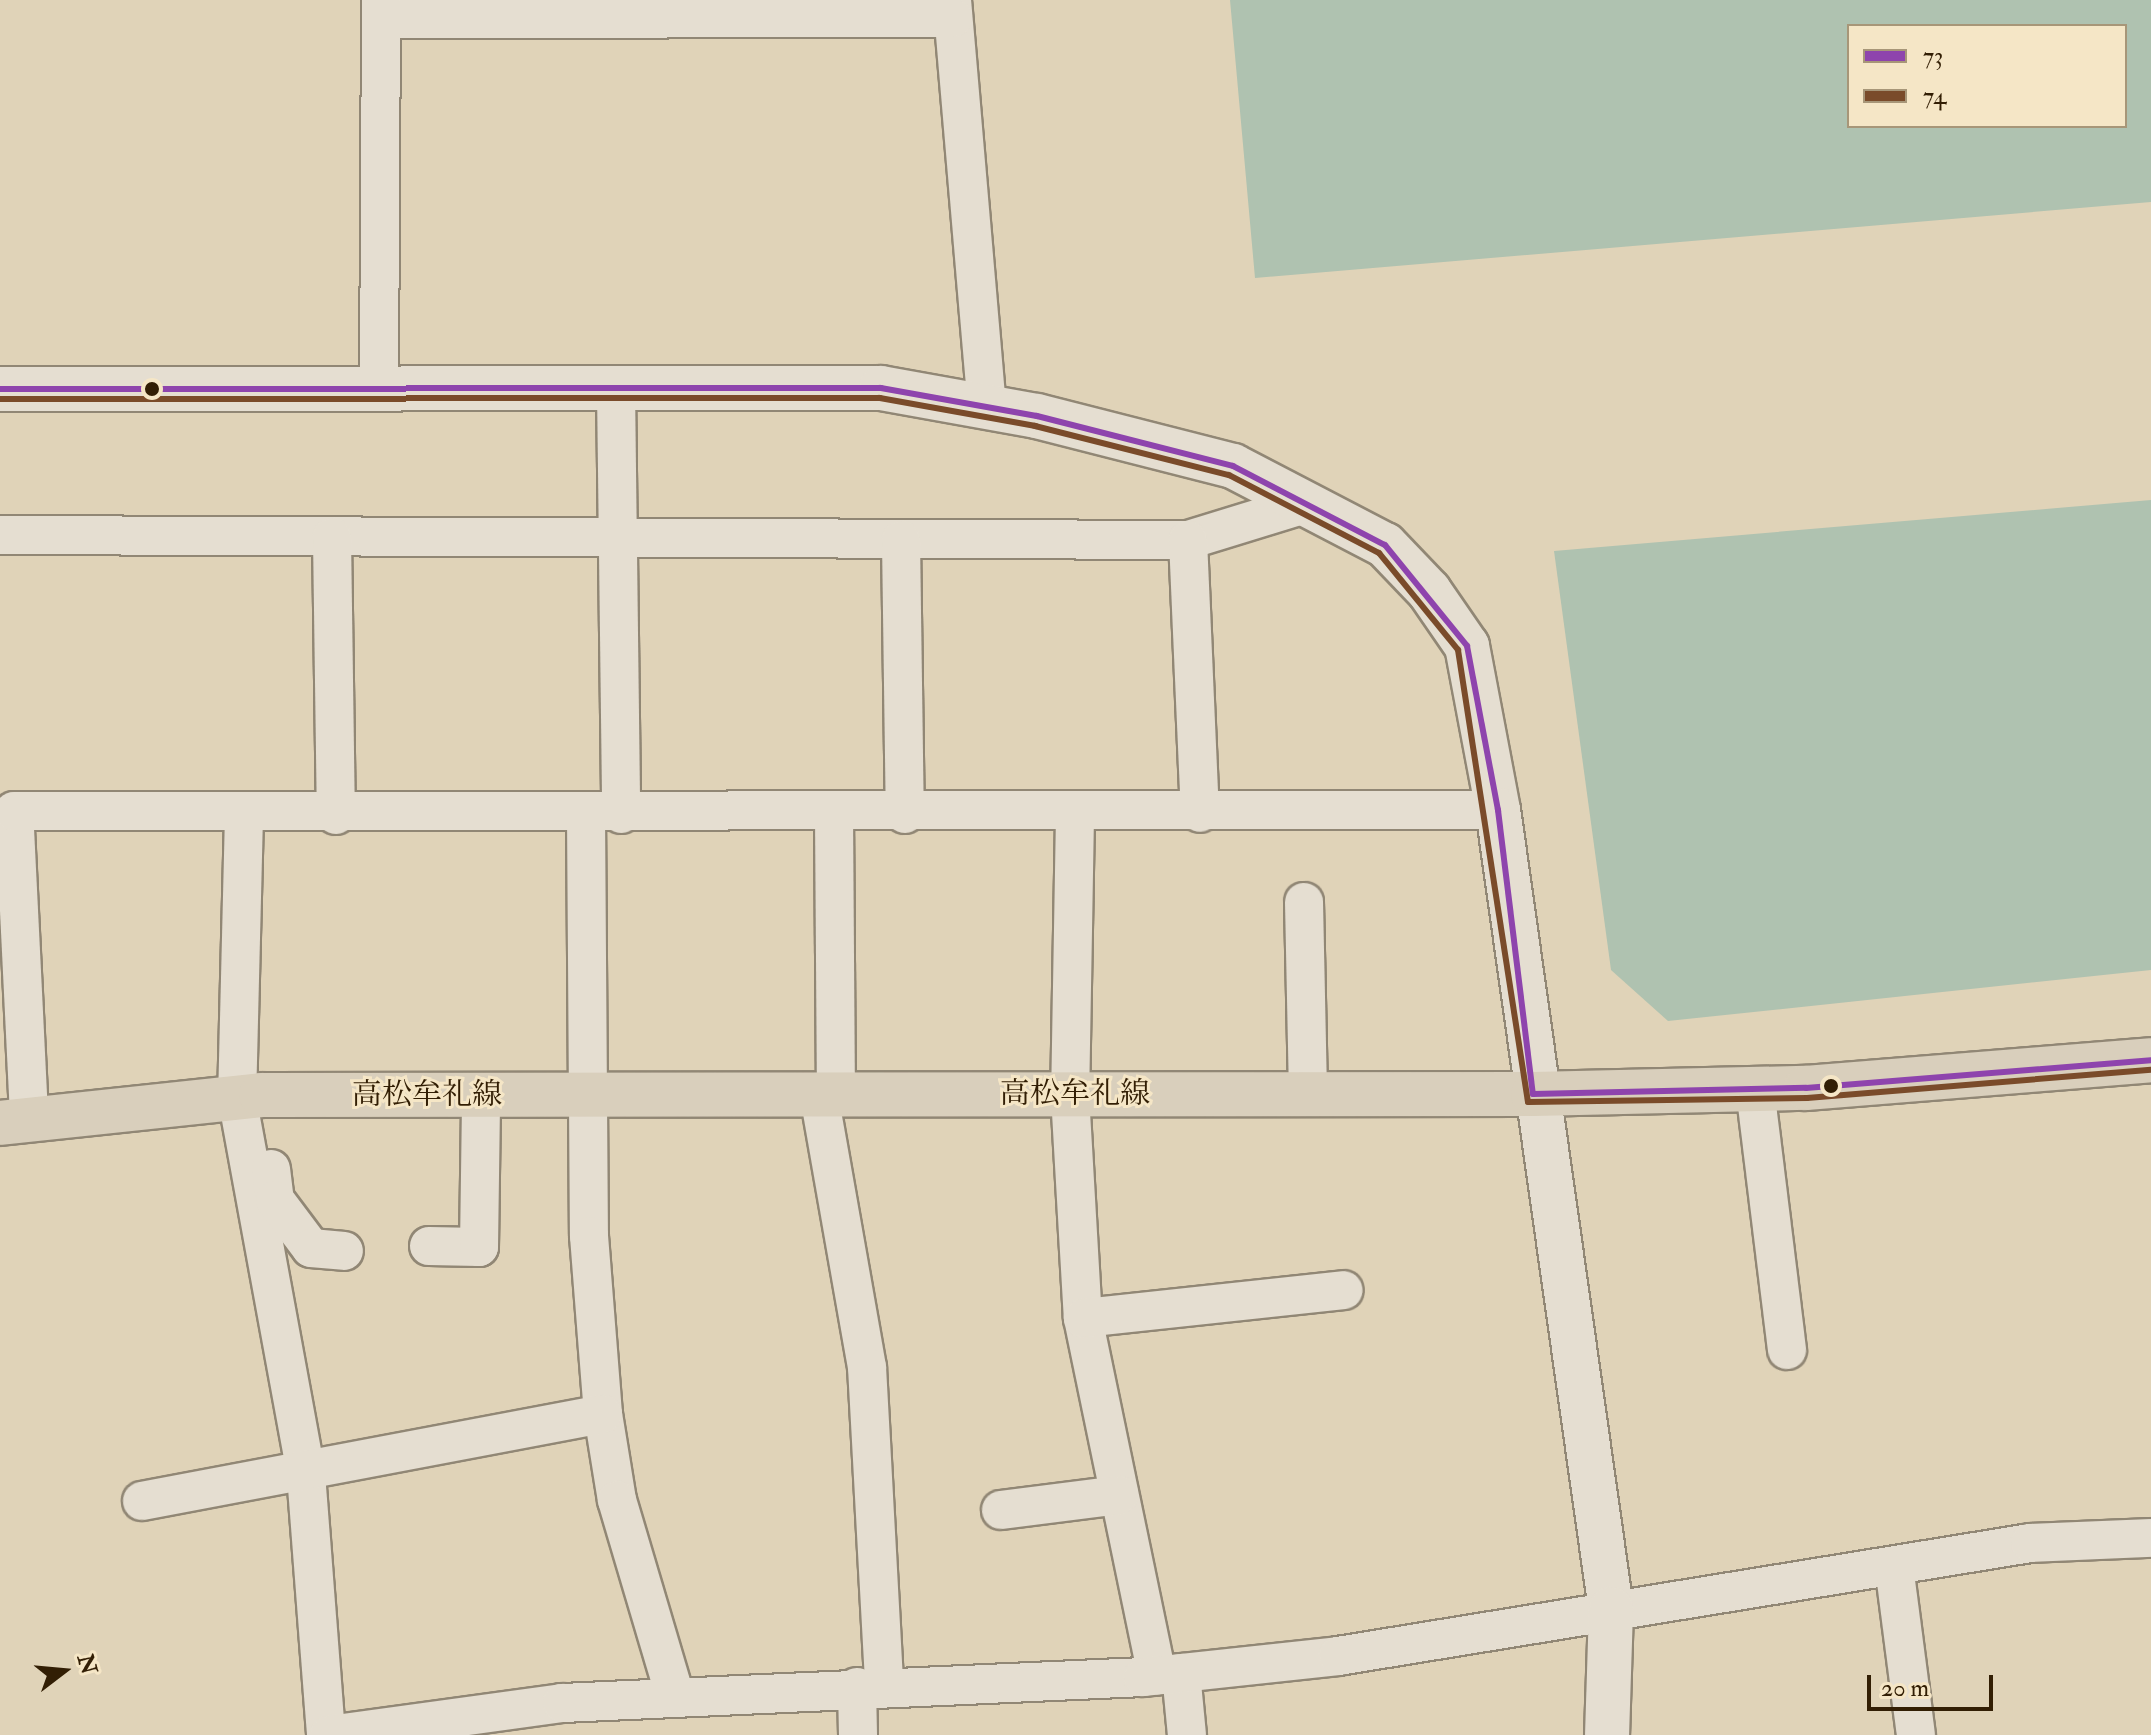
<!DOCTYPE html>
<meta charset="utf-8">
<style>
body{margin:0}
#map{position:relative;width:2151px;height:1735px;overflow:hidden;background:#e0d3b8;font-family:"IM FELL Double Pica","Noto Serif JP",serif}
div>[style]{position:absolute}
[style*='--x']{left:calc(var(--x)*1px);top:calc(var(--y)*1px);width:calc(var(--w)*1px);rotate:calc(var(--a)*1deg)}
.water>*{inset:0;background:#afc2b0}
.roads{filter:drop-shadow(2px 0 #918775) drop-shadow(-2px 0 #918775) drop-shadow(0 2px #918775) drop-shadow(0 -2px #918775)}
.minor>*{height:38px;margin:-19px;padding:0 19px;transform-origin:19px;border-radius:19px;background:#e5ded1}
.tertiary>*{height:44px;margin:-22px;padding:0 22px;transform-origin:22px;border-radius:22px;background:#e5ded1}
.primary>*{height:44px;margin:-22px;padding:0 22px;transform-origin:22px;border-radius:22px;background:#d9cfbc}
.bus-1>*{height:6px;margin:-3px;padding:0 3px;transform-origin:3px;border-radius:3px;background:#8e44ad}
.bus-2>*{height:6px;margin:-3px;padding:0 3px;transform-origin:3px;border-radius:3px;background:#7a4b2a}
.dots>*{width:22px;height:22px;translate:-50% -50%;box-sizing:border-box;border:4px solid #f5e6c6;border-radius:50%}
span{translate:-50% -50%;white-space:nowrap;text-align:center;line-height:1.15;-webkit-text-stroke:6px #f5e6c6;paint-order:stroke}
.street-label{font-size:30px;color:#321e04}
.legend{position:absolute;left:1847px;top:24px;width:280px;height:104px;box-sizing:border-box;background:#f5e6c6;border:2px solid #a79678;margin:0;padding:10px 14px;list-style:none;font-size:24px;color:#321e04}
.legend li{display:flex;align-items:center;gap:16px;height:40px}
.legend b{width:40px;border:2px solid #a79678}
.north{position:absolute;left:24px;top:1631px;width:80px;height:80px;-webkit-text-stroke:6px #f5e6c6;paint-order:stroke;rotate:74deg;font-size:22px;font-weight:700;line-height:32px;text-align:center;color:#321e04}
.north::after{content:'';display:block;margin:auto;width:28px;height:36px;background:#321e04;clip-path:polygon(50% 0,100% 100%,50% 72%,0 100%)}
.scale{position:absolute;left:1867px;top:1675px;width:126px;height:36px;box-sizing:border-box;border:4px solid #321e04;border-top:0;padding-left:10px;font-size:24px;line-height:28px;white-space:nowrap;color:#321e04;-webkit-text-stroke:6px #f5e6c6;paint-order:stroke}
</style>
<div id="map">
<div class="water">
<div style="clip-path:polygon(evenodd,1230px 0,2151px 0,2151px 202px,1255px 278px,1230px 0,2125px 26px,2125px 126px,1849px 126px,1849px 26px,2125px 26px)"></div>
<div style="clip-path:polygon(2151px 500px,2151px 970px,1668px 1021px,1611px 970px,1554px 551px)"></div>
</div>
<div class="roads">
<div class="minor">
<div style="--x:952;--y:0;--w:409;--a:85.1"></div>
<div style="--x:381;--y:19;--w:572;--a:-0.1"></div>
<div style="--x:379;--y:387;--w:387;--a:-89.7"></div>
<div style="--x:616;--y:388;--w:426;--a:89.3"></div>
<div style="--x:0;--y:535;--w:1188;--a:0.24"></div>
<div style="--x:1188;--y:540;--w:122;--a:-17.1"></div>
<div style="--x:332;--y:537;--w:278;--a:89.2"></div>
<div style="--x:901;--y:540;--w:274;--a:89.2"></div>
<div style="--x:1188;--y:540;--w:273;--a:87.5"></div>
<div style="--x:586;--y:814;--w:422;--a:89.6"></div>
<div style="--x:589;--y:1236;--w:179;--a:85.5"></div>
<div style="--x:603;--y:1414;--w:87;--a:80.8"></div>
<div style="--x:617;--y:1500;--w:204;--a:73.5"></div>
<div style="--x:834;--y:814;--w:281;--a:89.6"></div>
<div style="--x:244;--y:815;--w:282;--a:91.4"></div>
<div style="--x:237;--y:1097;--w:383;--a:79.6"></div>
<div style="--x:306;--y:1474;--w:262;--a:85.6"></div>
<div style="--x:1075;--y:815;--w:280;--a:91"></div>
<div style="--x:1070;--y:1095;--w:223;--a:86.7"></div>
<div style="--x:1083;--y:1318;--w:365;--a:78.3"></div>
<div style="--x:1304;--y:902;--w:192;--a:88.8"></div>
<div style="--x:1755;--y:1089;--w:263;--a:83"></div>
<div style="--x:819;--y:1095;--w:276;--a:80"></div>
<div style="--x:867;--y:1367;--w:319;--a:86.9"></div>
<div style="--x:29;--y:1115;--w:304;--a:-92.8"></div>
<div style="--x:14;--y:811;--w:1484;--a:-0.04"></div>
<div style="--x:271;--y:1169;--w:31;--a:83"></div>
<div style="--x:275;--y:1200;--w:60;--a:53.1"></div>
<div style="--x:311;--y:1248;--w:33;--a:5"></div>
<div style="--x:429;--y:1246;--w:50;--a:1.1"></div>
<div style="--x:479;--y:1247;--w:152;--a:-89.2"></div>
<div style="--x:1083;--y:1318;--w:262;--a:-6.1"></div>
<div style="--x:142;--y:1501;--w:469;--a:-10.7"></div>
<div style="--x:1001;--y:1510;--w:119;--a:-7.2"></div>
<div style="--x:1894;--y:1566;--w:170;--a:82.6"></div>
<div style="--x:1181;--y:1673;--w:62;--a:84.5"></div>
<div style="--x:857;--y:1687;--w:48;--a:88.8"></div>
<div style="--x:329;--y:1735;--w:235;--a:-7.8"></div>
<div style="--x:562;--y:1703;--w:582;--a:-2.56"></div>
<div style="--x:1143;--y:1677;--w:196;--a:-6.1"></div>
<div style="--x:1338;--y:1656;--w:701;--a:-9.27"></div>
<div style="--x:2030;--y:1543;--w:121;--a:-2.4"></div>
</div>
<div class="tertiary">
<div style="--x:0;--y:389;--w:881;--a:-0.07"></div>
<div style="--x:881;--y:388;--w:158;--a:10.2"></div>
<div style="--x:1037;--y:416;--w:202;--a:14.3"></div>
<div style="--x:1233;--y:466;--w:171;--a:27.5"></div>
<div style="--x:1385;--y:545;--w:64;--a:46.3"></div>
<div style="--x:1429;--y:591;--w:67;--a:55.4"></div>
<div style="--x:1467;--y:646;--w:167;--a:79.3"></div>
<div style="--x:1498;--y:810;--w:807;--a:81.95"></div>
<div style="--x:1611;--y:1609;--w:126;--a:91.8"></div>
</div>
<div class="primary">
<div style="--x:0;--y:1123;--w:262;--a:-6.1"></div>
<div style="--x:261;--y:1095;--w:1272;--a:-0.05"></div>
<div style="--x:1533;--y:1094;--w:273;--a:-1.3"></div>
<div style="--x:1806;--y:1088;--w:346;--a:-4.6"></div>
</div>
</div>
<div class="bus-1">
<div style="--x:0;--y:389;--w:881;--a:-0.07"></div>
<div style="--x:881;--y:388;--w:158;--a:10.2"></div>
<div style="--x:1037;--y:416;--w:202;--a:14.3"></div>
<div style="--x:1233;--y:466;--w:171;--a:27.5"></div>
<div style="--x:1385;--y:545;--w:130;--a:50.9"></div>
<div style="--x:1467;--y:646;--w:167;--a:79.3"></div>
<div style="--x:1498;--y:810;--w:286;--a:83"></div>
<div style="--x:1533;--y:1094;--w:273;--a:-1.3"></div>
<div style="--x:1806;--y:1088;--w:346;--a:-4.6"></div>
</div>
<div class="bus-2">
<div style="--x:0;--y:399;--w:880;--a:-0.07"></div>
<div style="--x:880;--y:398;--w:158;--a:10.2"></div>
<div style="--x:1035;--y:426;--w:200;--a:14.2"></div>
<div style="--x:1229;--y:475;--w:169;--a:27.5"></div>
<div style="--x:1379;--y:553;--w:125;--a:50.8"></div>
<div style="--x:1458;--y:650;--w:457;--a:81.2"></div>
<div style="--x:1528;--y:1102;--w:279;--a:-0.8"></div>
<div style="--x:1807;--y:1098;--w:345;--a:-4.7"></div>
</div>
<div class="dots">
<div style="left:152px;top:389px;background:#321e04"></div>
<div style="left:1831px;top:1086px;background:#321e04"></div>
</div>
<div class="street-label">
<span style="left:1075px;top:1094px">高松牟礼線</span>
<span style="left:427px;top:1095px">高松牟礼線</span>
</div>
<ul class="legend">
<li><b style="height:10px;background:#8e44ad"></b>73</li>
<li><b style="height:10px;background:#7a4b2a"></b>74</li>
</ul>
<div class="north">N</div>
<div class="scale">20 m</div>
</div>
